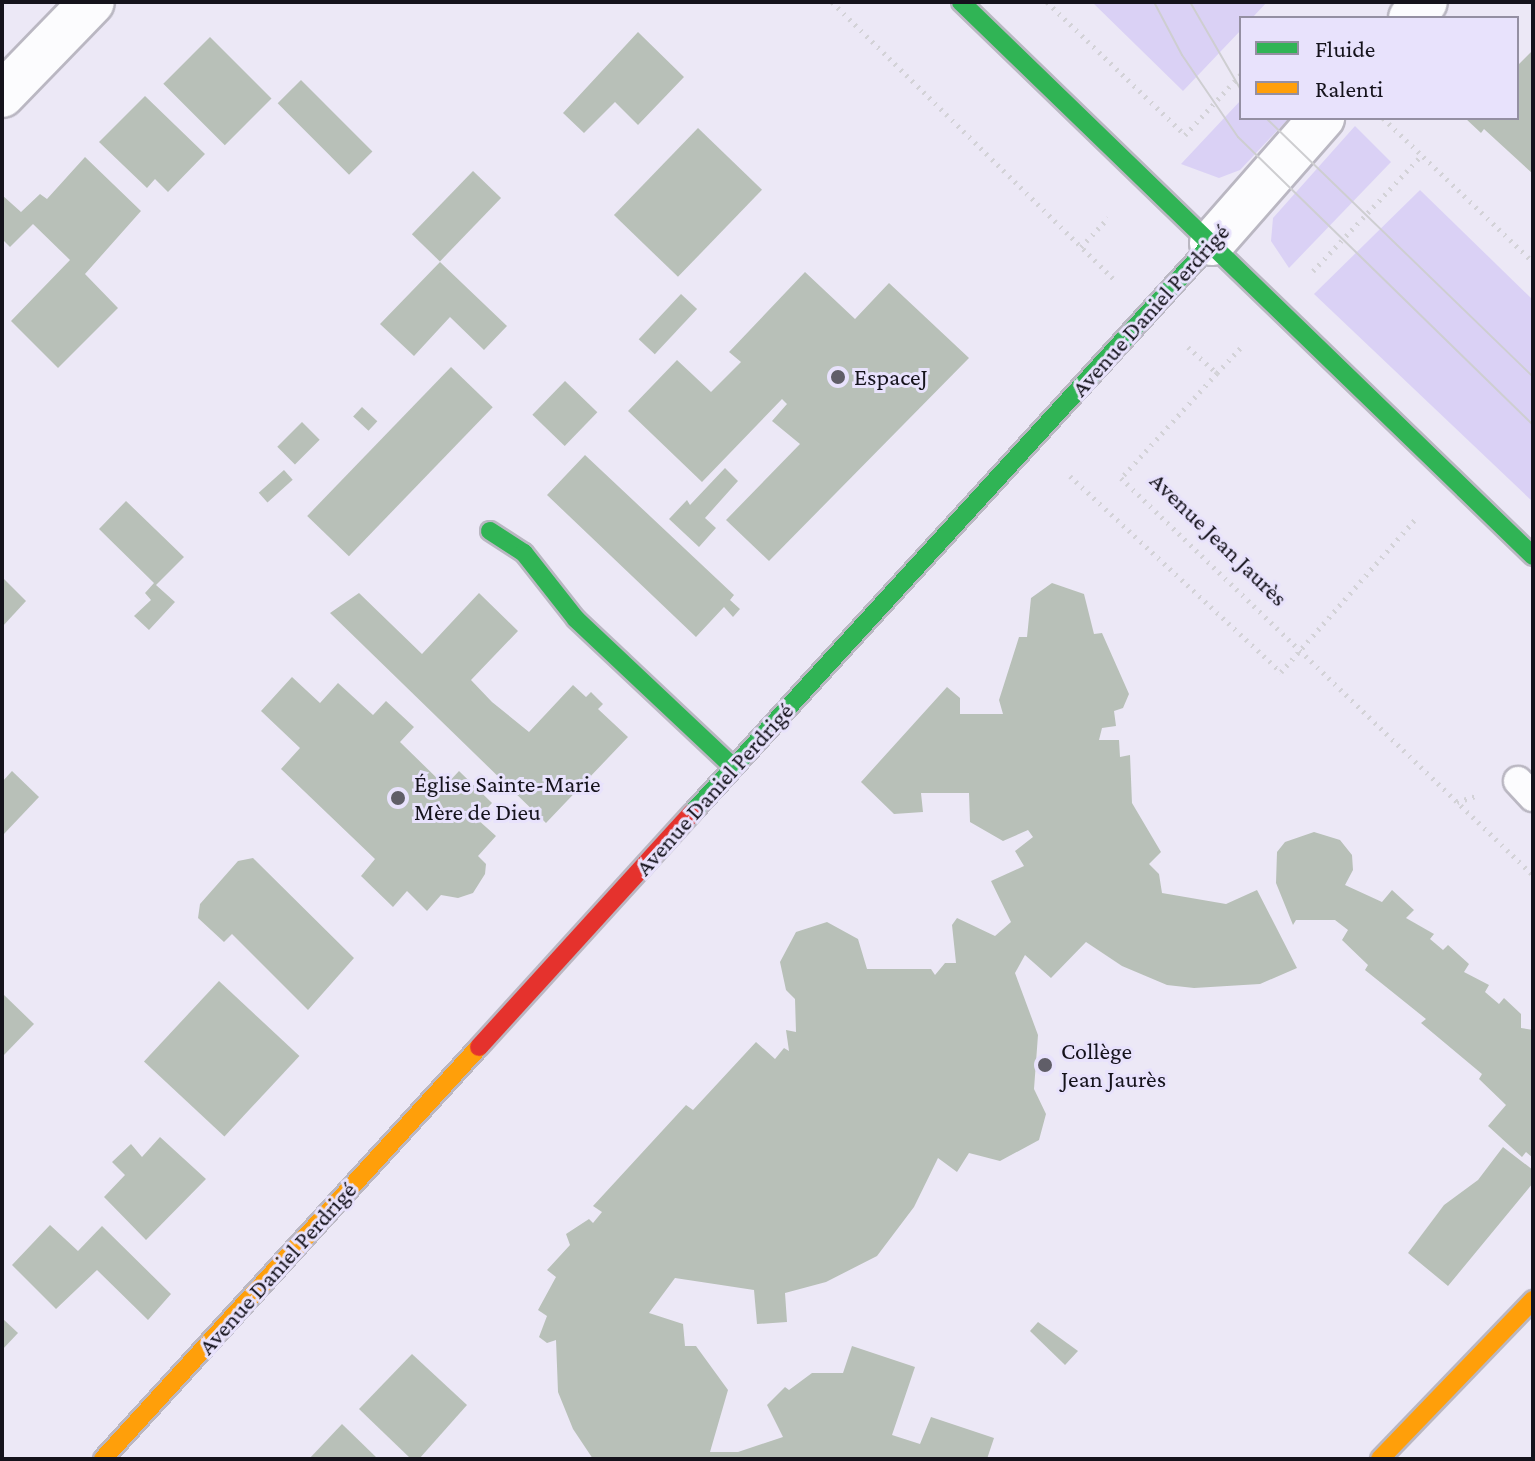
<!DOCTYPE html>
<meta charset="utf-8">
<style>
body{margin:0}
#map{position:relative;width:1535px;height:1461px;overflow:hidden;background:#ece8f6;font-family:"Crimson Pro",serif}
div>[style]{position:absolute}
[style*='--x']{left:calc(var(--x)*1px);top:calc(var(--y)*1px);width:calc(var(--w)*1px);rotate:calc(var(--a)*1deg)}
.green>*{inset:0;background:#dad1f5}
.building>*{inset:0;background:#b8c0b8;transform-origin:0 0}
.path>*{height:5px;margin-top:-2.5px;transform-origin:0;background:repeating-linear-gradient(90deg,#d3d2d7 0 2px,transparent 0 8px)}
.roads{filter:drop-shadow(2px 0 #bab7c2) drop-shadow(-2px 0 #bab7c2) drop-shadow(0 2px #bab7c2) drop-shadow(0 -2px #bab7c2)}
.lane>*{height:28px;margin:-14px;padding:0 14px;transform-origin:14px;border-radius:14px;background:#fcfcfe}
.street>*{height:44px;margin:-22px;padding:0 22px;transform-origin:22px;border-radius:22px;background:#fcfcfe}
.fast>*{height:18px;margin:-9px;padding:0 9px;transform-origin:9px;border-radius:9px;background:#30b455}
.slow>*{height:18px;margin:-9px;padding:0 9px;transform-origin:9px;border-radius:9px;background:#ff9f0a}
.jam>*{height:18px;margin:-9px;padding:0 9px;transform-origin:9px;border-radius:9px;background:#e5322d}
.tram>*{height:2px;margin:-1px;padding:0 1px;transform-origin:1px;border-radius:1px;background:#ceced1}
.dots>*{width:22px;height:22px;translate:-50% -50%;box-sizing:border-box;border:4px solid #e8e2fc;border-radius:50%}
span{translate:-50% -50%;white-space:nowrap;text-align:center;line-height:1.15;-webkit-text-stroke:6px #e8e2fc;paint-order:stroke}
.street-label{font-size:24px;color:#15131c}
.poi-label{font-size:24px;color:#15131c}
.left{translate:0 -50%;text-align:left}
.frame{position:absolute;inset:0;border:4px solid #15131c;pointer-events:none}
.legend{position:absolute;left:1239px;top:16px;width:280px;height:104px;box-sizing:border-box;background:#e8e2fc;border:2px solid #948fa2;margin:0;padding:10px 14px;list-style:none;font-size:24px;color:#15131c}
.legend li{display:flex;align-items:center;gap:16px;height:40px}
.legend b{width:40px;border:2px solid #948fa2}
</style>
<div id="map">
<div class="green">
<div style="clip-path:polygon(1092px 2px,1267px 2px,1252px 18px,1241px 18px,1241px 30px,1183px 91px)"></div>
<div style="clip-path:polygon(1241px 100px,1241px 118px,1289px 118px,1240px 170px,1219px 178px,1181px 164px)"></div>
<div style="clip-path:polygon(1355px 126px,1391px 162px,1289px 268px,1271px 241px,1273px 218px)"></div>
<div style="clip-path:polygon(1420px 190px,1533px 300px,1533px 502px,1314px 294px)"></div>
</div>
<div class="building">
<div style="clip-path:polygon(638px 32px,684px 77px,638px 125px,615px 102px,584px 133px,563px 113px)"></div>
<div style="left:210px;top:37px;width:87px;height:66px;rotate:45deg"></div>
<div style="clip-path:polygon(1533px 50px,1533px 174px,1484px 129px,1481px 133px,1465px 118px,1517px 118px,1517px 66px)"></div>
<div style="left:301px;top:80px;width:101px;height:33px;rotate:45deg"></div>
<div style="clip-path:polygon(145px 96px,205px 154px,168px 192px,155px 179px,147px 188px,99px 142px)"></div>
<div style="left:698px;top:128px;width:89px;height:121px;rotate:44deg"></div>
<div style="clip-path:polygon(85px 157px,141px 211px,85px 274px,118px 308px,58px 368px,11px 321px,70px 260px,33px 224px,10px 247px,2px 239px,2px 195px,21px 212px,40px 194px,47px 199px)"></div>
<div style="left:473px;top:171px;width:39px;height:88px;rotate:44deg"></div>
<div style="clip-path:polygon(440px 262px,507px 326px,484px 350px,450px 317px,414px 356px,380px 324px)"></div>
<div style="clip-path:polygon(805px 272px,855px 319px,889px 283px,969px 358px,769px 561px,726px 520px,800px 444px,772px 421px,787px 404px,782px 399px,702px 482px,628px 411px,677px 360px,711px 392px,741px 362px,729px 352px)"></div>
<div style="left:681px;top:294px;width:22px;height:62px;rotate:43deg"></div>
<div style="left:451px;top:367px;width:58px;height:207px;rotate:44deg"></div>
<div style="left:565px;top:381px;width:45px;height:47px;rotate:44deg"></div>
<div style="left:362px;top:407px;width:21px;height:13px;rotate:43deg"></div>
<div style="left:302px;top:422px;width:25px;height:35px;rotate:45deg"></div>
<div style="clip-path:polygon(585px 455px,734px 595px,730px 600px,740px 609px,733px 617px,724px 607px,696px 637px,547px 495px)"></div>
<div style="clip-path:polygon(725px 468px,738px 481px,705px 518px,716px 528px,699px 547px,669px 519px,687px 500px,690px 505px)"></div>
<div style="left:284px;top:470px;width:13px;height:34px;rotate:48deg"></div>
<div style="clip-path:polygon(126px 501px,184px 557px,156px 585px,175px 602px,149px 630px,134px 616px,151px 600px,145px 593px,154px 583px,99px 529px)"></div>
<div style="clip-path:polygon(2px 577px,26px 601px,2px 627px)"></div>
<div style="clip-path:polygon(1052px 583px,1084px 594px,1094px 634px,1102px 633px,1129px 694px,1123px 708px,1114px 711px,1116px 726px,1102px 728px,1099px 740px,1119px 740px,1120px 757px,1130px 755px,1132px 803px,1161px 852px,1149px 864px,1159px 874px,1162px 893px,1226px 904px,1257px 890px,1297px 968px,1260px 984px,1194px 988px,1167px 985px,1122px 966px,1086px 942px,1051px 978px,1025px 955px,1015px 973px,1038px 1035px,1034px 1089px,1046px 1114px,1039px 1140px,1000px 1161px,969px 1153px,957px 1172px,938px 1158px,914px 1207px,877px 1256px,826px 1282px,785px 1293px,787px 1322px,757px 1324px,754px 1290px,675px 1278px,649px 1313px,683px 1324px,685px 1346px,696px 1346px,728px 1390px,710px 1452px,738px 1452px,783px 1437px,767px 1405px,785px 1387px,789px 1390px,812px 1373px,843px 1373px,852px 1346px,915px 1367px,892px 1435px,920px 1444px,931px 1417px,994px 1438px,987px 1459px,593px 1459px,573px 1429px,558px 1392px,556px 1340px,547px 1343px,539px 1337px,547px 1316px,538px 1310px,556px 1277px,547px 1270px,570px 1245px,566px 1234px,589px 1219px,593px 1223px,602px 1212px,593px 1206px,686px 1105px,693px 1110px,756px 1042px,775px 1059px,784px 1048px,789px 1051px,786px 1030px,796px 1032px,795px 999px,786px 990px,780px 962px,796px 932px,827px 922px,858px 939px,867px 969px,931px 969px,935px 975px,945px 963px,956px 963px,952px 925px,957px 918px,995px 936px,1011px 922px,991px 881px,1024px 866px,1015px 851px,1033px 837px,1028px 830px,1003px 841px,970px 822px,969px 793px,921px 793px,923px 812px,894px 814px,861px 782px,947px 687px,960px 698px,960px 714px,1003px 714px,999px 700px,1019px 637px,1027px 637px,1031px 598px)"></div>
<div style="clip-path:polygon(359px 593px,422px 654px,479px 593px,518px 631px,471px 680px,492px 702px,529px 732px,573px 685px,586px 697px,591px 692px,603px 704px,598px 709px,628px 737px,546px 823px,330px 613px)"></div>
<div style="clip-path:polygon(292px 677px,320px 703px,338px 683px,373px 715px,386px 701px,414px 727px,400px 742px,445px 786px,459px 771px,492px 803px,477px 819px,496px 836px,478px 856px,486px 864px,485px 874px,473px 893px,458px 898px,441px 895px,427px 911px,407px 891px,393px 907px,361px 876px,375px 859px,281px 769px,300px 748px,261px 711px)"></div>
<div style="clip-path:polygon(12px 771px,39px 797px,2px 836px,2px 782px)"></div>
<div style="clip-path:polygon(1314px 832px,1340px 840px,1352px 855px,1353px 870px,1345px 885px,1382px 902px,1392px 890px,1414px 910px,1406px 918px,1434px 934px,1430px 939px,1443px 950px,1448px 945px,1469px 964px,1464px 972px,1489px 985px,1485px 992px,1499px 1004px,1504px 998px,1521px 1014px,1521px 1028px,1533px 1030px,1533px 1158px,1526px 1152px,1522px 1157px,1488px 1126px,1506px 1105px,1479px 1079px,1482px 1074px,1421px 1023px,1426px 1019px,1365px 970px,1368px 965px,1342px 940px,1348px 930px,1335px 920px,1296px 920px,1293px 925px,1276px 883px,1277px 852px,1285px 842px)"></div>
<div style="clip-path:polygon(253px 858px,354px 958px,308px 1010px,232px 934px,224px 942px,198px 918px,200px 904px,238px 861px)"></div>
<div style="left:219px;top:981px;width:110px;height:110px;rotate:43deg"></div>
<div style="clip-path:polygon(2px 993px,34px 1024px,2px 1057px)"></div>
<div style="clip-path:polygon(160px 1137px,206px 1179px,146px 1240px,104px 1197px,125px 1175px,112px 1162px,131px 1144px,142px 1157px)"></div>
<div style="clip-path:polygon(1503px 1147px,1533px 1170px,1533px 1183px,1448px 1286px,1408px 1253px,1444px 1205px,1478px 1180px)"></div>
<div style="clip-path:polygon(50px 1225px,78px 1251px,102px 1226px,171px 1294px,148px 1320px,97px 1270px,56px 1309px,12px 1265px)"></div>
<div style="clip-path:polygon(2px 1318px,18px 1333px,2px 1350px)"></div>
<div style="clip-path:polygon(1038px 1322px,1078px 1351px,1065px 1365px,1030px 1331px)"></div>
<div style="clip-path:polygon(412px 1354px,467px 1405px,419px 1459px,411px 1459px,359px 1409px)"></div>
<div style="clip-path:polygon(342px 1424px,378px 1459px,309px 1459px)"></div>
</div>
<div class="path">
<div style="--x:832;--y:2;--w:394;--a:44.5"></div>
<div style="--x:1047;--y:2;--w:192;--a:43.9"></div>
<div style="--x:1185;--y:135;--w:83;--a:-47.4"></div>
<div style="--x:1383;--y:118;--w:208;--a:43.8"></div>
<div style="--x:1081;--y:247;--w:40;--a:-47"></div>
<div style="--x:1313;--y:271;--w:159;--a:-46.8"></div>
<div style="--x:1188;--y:347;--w:39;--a:42"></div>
<div style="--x:1217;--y:373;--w:142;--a:132.4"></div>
<div style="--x:1121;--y:478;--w:572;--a:43.94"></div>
<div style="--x:1217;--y:373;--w:38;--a:-47"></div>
<div style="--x:1070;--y:476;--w:288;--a:42.9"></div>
<div style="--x:1281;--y:672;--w:206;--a:-48.7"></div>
<div style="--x:1457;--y:802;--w:23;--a:-18"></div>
</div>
<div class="roads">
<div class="lane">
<div style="--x:1518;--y:781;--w:22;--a:47"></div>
</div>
<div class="street">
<div style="--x:1411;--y:18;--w:21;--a:-49"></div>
<div style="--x:2;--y:95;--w:129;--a:-45.9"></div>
<div style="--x:1212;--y:243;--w:167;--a:-48.7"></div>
</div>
<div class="fast">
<div style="--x:961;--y:2;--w:796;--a:44.08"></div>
<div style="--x:490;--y:531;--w:40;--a:32.9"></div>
<div style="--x:524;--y:553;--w:84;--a:51.8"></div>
<div style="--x:576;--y:619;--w:216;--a:43.3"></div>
<div style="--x:692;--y:813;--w:772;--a:-47.63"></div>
</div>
<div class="slow">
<div style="--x:103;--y:1459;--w:558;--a:-47.62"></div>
<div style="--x:1380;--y:1459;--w:221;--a:-46.1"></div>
</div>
<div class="jam">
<div style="--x:479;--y:1047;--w:316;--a:-47.7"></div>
</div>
</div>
<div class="tram">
<div style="--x:1154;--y:2;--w:60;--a:62.2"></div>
<div style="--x:1182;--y:55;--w:99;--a:55.7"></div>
<div style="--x:1238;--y:137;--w:412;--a:44.3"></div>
<div style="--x:1190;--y:2;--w:102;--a:59.9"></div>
<div style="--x:1266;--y:118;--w:372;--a:44.1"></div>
</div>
<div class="dots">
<div style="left:838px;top:377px;background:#605e68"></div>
<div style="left:398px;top:798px;background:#605e68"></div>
<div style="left:1045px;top:1065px;background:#605e68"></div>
</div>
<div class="street-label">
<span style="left:1150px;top:310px;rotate:-48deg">Avenue Daniel Perdrigé</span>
<span style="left:1219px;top:539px;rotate:44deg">Avenue Jean Jaurès</span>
<span style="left:714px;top:789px;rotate:-48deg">Avenue Daniel Perdrigé</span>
<span style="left:277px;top:1268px;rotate:-48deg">Avenue Daniel Perdrigé</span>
</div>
<div class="poi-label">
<span class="left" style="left:854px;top:377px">EspaceJ</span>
<span class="left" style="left:414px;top:798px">Église Sainte-Marie<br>Mère de Dieu</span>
<span class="left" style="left:1061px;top:1065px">Collège<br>Jean Jaurès</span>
</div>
<div class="frame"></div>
<ul class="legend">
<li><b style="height:10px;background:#30b455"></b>Fluide</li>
<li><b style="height:10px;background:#ff9f0a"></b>Ralenti</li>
</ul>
</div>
